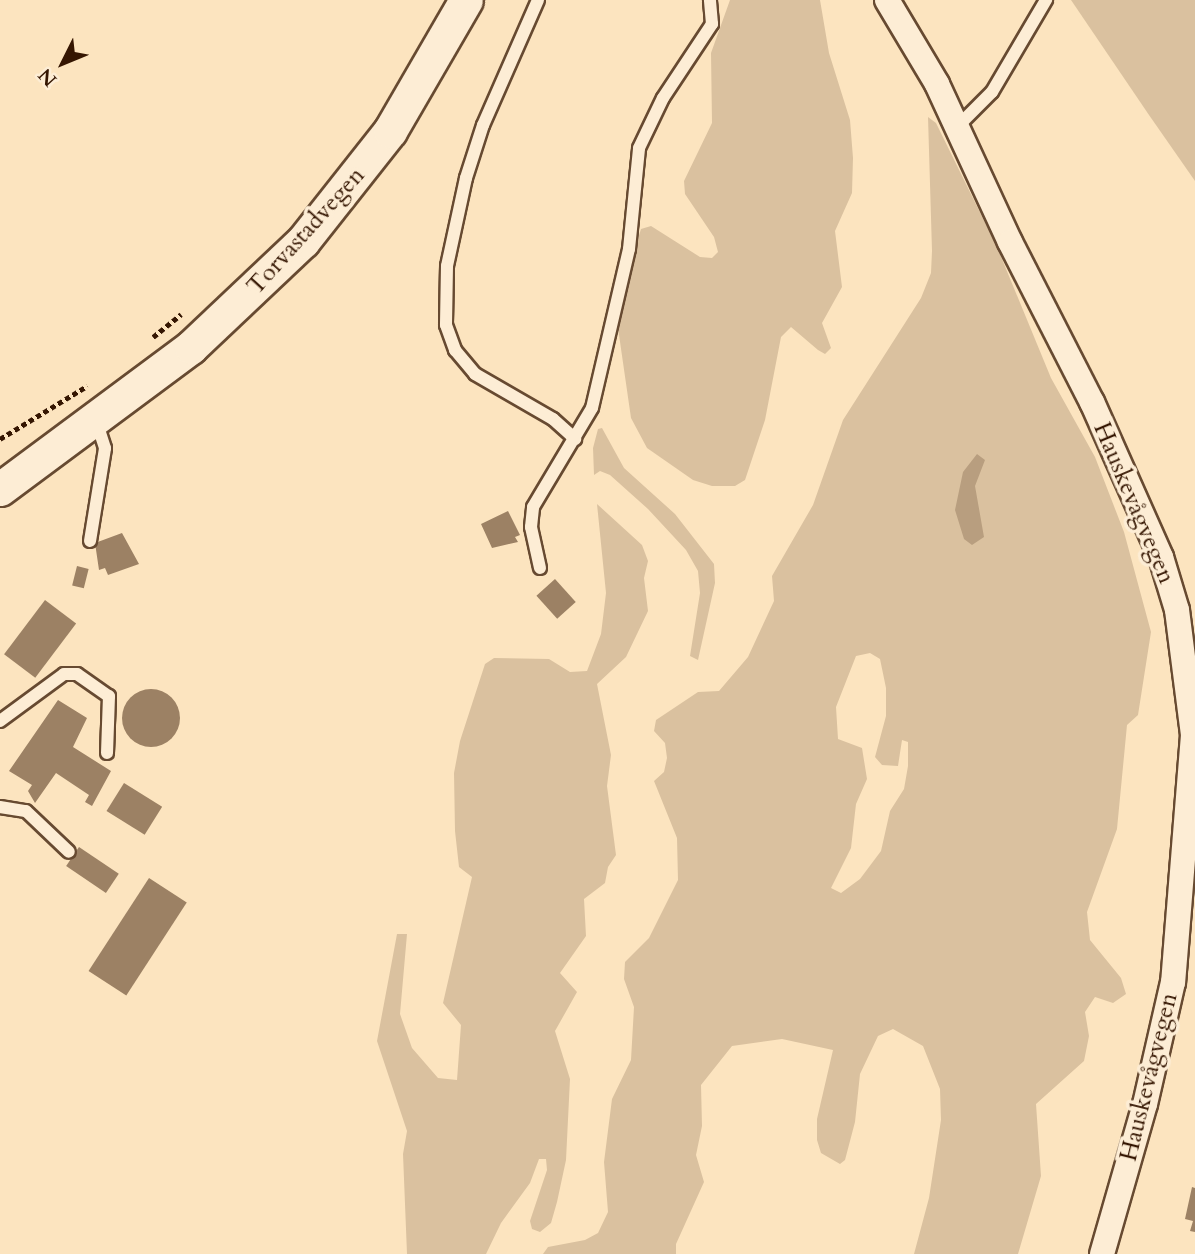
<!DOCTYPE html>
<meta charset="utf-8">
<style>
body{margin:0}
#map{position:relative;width:1195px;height:1254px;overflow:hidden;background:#fce4bf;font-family:Cardo,serif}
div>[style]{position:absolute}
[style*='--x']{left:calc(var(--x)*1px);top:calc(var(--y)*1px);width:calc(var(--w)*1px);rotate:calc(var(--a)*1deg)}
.green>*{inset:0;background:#dac19f}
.water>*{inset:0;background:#b89e7f}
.building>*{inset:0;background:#9c8164;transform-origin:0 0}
.round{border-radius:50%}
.path>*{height:4.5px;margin-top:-2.25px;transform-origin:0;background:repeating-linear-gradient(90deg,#351602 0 5px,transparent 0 8.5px)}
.roads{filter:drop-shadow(2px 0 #674a31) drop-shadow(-2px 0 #674a31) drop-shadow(0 2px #674a31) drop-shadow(0 -2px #674a31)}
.service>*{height:12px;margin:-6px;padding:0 6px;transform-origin:6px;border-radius:6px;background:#fdedd5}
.minor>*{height:24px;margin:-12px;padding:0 12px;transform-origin:12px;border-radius:12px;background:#fdedd5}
.secondary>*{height:33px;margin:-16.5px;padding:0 16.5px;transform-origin:16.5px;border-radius:16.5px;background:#fdedd5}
span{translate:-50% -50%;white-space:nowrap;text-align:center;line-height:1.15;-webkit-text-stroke:7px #fdedd5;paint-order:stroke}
.street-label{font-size:24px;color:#351602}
.north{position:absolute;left:28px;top:28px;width:70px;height:70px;-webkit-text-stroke:5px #fdedd5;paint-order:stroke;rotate:227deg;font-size:19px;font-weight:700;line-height:28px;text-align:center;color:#351602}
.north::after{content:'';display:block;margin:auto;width:24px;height:32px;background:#351602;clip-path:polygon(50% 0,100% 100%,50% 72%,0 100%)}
</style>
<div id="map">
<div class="green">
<div style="clip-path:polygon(820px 0,829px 53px,850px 120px,853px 158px,852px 193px,835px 231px,842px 287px,822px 323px,831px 348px,825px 354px,818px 350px,791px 327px,781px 337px,765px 420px,745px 480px,735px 486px,712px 486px,693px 480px,647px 448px,631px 418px,618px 328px,636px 245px,641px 229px,651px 226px,700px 257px,712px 258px,718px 252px,714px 237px,685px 194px,684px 181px,712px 123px,711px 53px,730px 0)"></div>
<div style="clip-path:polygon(1071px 0,1195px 0,1195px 181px,1149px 115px)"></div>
<div style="clip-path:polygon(evenodd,928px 117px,936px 123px,997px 247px,1051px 378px,1095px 457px,1124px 532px,1151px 632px,1138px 715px,1127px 725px,1117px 829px,1087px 912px,1090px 940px,1121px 978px,1126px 994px,1113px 1003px,1095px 997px,1085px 1012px,1089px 1036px,1084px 1061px,1036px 1104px,1041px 1176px,1018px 1254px,914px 1254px,929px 1198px,941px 1120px,940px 1089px,923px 1046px,893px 1029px,878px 1036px,860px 1074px,855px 1122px,845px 1160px,840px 1164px,821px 1153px,817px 1140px,817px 1119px,833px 1050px,782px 1039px,732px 1046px,701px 1085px,702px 1126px,696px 1155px,704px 1182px,676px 1244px,676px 1254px,543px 1254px,548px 1247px,585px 1240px,598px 1233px,608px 1212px,604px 1162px,612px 1099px,631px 1060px,634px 1007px,624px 979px,625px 962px,649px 938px,678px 880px,677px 838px,654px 781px,664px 772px,667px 758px,665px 743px,654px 731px,656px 720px,698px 692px,719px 691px,748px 657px,774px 601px,772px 576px,813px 505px,843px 420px,921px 298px,931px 273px,932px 251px,928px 117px,870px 653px,880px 659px,886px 688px,886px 716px,875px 757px,882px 765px,898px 766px,902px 740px,908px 742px,908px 766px,904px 789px,890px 811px,881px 851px,860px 879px,841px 893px,831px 888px,851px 848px,856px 804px,867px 779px,862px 748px,838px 739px,836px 707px,856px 656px,870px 653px)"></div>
<div style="clip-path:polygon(602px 428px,624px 468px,675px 514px,714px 564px,715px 583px,698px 660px,690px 656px,700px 593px,698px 571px,686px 550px,648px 509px,610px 475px,600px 471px,594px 475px,593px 448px,598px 429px)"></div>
<div style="clip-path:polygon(597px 504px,642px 545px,648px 561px,644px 578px,648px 611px,626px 657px,597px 684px,611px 755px,607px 786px,616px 855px,608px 867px,605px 883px,584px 899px,586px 936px,560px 973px,577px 992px,555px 1031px,570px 1079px,566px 1160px,557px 1202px,551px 1223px,540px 1232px,532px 1229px,530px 1221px,547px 1170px,546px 1159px,539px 1159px,530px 1183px,501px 1223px,486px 1254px,407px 1254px,403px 1154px,407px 1131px,377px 1041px,397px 934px,407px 934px,400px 1014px,412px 1048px,438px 1078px,457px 1080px,461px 1025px,443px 1003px,472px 877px,459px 867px,455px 831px,454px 773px,460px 741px,485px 664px,494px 658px,549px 659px,570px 672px,587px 671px,601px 634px,606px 593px)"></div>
</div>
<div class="water">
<div style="clip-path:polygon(977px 454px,985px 460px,975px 486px,984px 537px,972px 545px,964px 539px,955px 510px,963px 472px)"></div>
</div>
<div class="building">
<div style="clip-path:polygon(508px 511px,520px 535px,515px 537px,518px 542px,492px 548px,481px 524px)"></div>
<div style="clip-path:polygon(122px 533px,139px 564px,108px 575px,105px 568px,99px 570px,95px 543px)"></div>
<div style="left:77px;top:566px;width:12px;height:20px;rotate:14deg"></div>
<div style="left:555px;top:579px;width:31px;height:25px;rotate:48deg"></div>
<div style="left:45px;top:600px;width:39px;height:68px;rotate:37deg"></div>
<div class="round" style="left:122px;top:689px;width:58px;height:58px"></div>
<div style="clip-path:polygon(58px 700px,87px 718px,73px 747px,111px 771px,92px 806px,85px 802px,89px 795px,56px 773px,35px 803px,28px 791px,32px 785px,9px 771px)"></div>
<div style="left:124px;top:783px;width:45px;height:33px;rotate:32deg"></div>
<div style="left:79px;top:847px;width:48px;height:23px;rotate:34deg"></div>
<div style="left:149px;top:878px;width:45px;height:111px;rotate:33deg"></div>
<div style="clip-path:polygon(1192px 1187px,1195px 1188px,1195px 1232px,1190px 1231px,1193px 1221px,1185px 1219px)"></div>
</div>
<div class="path">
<div style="--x:153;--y:337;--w:36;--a:-39"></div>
<div style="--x:0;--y:439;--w:102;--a:-31.3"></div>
</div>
<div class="roads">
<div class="service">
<div style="--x:538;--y:0;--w:137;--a:113.7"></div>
<div style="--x:483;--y:125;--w:56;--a:107.8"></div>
<div style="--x:466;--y:178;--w:90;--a:102.2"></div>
<div style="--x:447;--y:266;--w:59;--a:91"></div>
<div style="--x:446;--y:325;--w:27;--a:70"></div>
<div style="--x:455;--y:350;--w:31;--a:50"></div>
<div style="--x:475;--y:374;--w:90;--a:30"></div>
<div style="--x:553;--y:419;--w:30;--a:42"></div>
<div style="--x:957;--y:127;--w:49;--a:-45"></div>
<div style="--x:992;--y:92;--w:107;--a:-59.6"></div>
<div style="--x:90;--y:541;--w:94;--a:-80.8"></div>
<div style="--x:105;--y:448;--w:29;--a:-108"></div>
<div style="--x:540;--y:568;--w:42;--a:-102.4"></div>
<div style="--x:531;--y:527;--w:20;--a:-84"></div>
<div style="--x:533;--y:507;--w:115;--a:-59.2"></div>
<div style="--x:592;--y:408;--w:163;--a:-76.9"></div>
<div style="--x:629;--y:249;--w:101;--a:-84.3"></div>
<div style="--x:639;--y:148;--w:55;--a:-64.4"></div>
<div style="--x:663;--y:98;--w:89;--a:-56.5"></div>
<div style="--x:712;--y:24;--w:24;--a:-95"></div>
<div style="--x:0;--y:721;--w:79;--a:-36.3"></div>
<div style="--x:64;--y:674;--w:13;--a:0"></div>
<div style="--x:77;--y:674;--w:39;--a:35"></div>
<div style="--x:109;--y:696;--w:57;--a:92"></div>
<div style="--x:0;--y:807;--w:26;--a:9"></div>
<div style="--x:26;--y:811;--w:59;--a:43.6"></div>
</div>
<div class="minor">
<div style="--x:887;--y:0;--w:98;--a:59.2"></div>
<div style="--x:937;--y:84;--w:174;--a:65.2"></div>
<div style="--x:1010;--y:242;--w:180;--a:62.9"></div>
<div style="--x:1092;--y:402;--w:170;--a:66"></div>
<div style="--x:1161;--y:557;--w:55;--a:73.2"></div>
<div style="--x:1177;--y:610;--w:126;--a:82.7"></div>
<div style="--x:1193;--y:735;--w:248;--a:94.6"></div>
<div style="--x:1173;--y:982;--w:125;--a:102.9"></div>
<div style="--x:1145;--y:1104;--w:156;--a:106"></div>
</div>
<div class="secondary">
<div style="--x:0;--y:489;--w:238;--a:-36.6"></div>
<div style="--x:191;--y:347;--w:154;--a:-43.4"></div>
<div style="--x:303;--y:241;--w:140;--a:-51.7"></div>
<div style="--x:390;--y:131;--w:151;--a:-59.9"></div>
</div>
</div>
<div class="street-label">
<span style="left:306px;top:231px;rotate:-48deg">Torvastadvegen</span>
<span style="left:1134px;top:503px;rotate:67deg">Hauskevågvegen</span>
<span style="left:1149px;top:1077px;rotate:-76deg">Hauskevågvegen</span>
</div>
<div class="north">N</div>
</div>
